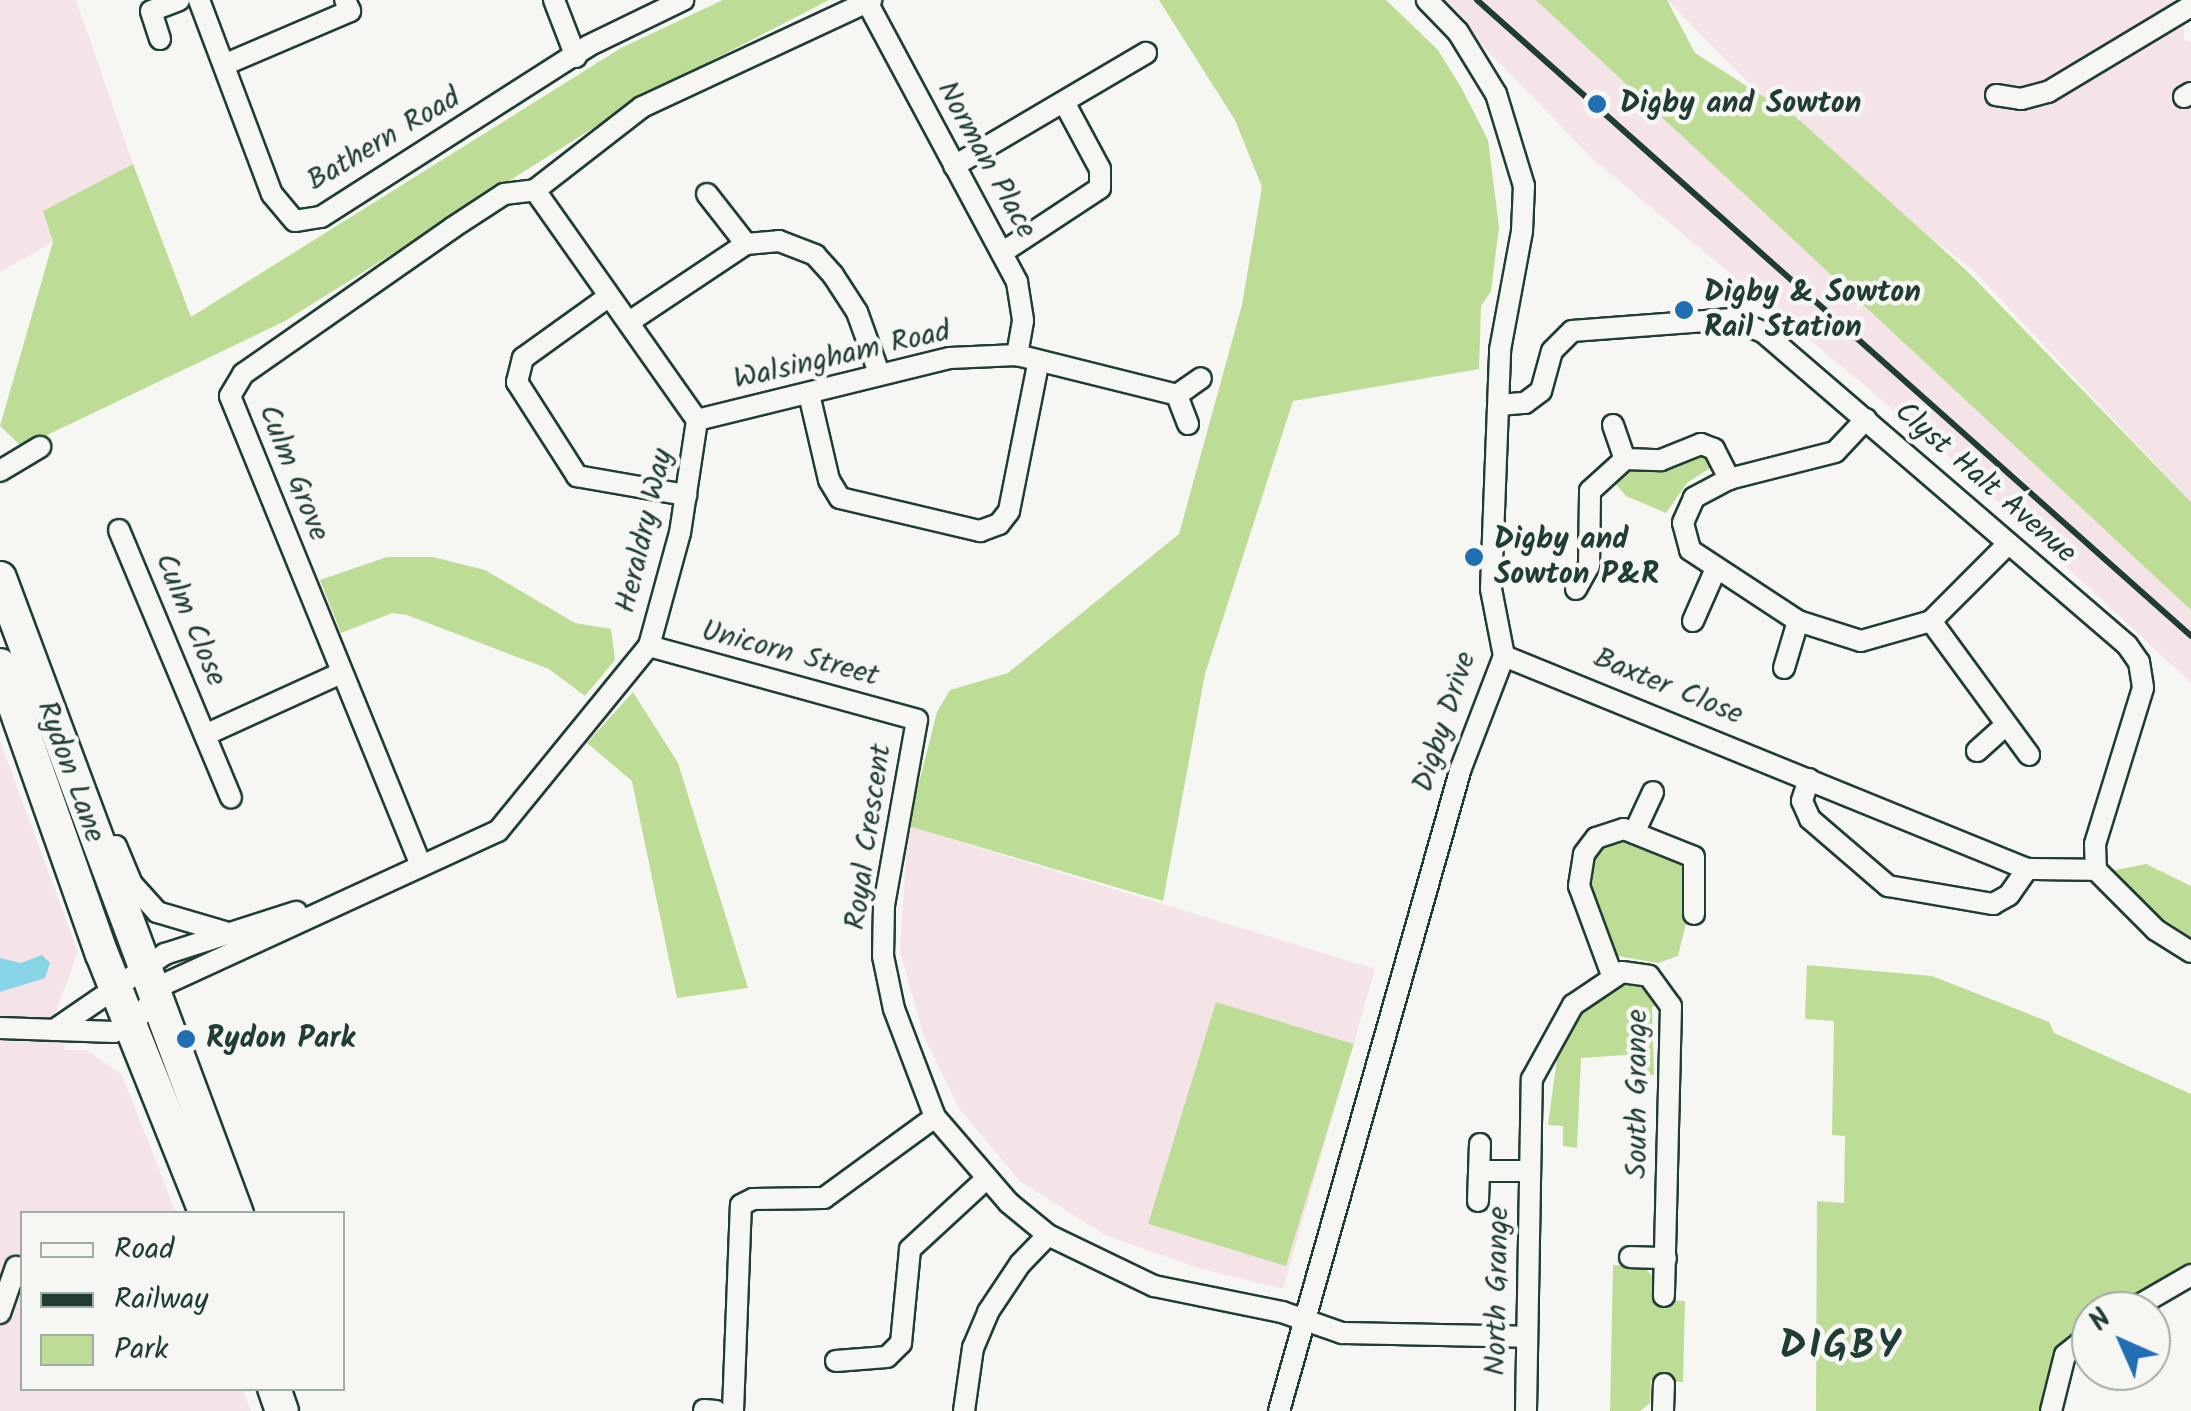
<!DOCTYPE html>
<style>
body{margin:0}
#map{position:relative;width:2191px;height:1411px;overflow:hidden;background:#f6f6f2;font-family:Kalam,sans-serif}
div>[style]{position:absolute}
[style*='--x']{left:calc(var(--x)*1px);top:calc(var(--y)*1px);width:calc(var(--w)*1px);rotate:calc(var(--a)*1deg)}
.built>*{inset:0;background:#f4e4e8}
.green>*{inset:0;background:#bddc95;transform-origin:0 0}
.water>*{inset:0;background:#87d5e6}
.roads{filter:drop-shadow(2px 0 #1f3d34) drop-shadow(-2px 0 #1f3d34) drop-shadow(0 2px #1f3d34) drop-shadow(0 -2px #1f3d34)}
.street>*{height:20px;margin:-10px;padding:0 10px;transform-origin:10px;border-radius:10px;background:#f6f6f2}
.primary>*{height:32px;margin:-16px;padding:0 16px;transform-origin:16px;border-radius:16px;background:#f6f6f2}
.rail>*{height:6px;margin:-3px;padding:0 3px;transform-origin:3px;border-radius:3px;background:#1f3d34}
.dots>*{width:28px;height:28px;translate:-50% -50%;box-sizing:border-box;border:5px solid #f6f6f2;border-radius:50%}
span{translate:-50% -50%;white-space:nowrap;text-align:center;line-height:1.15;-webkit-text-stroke:9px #f6f6f2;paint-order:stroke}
.poi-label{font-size:30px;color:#1f3d34;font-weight:700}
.left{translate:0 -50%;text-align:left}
.street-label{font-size:30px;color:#1f3d34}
.district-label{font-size:40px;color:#1f3d34;font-weight:700;letter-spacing:2.5px}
.legend{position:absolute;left:20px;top:1211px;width:325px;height:180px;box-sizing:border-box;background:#f6f6f2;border:2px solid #a0aca6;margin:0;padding:12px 18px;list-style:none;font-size:30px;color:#1f3d34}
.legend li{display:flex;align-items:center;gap:20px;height:50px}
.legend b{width:50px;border:2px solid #a0aca6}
.north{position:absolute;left:2071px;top:1291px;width:100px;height:100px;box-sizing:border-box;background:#f6f6f2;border:2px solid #a0aca6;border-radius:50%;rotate:315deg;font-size:28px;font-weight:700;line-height:40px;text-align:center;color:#1f3d34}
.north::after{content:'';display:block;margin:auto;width:35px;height:45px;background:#1f6fb2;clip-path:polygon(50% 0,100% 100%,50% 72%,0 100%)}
</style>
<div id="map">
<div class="built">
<div style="clip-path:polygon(0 0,76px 0,133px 164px,43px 211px,53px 242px,0 272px)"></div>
<div style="clip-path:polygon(1438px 0,1540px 0,2191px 579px,2191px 683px,1944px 452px,1594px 160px)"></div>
<div style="clip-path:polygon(1667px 0,2184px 0,2184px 40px,2191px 42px,2191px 502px,1973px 270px,1813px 148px)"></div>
<div style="clip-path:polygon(0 741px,78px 952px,56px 1011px,65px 1050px,87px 1050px,122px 1075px,176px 1213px,22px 1214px,22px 1388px,242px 1389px,251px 1411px,0 1411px)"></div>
<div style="clip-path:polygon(908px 826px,1375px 969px,1283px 1289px,1198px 1268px,1105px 1235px,1021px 1182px,960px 1110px,924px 1037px,900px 951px)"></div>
</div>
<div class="green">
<div style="clip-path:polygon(723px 0,829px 0,654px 90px,285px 321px,22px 447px,0 426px,53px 242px,43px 211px,133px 164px,191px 317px,621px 48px)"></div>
<div style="clip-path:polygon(1159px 0,1386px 0,1438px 50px,1462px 89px,1488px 140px,1499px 227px,1491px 291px,1481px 306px,1479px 369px,1293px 401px,1205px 674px,1163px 901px,908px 826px,937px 712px,950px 690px,1008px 673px,1179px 534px,1242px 305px,1262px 187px,1235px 120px)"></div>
<div style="clip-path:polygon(1536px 0,1667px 0,1695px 53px,1797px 118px,1967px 271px,2191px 502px,2191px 610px)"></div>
<div style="clip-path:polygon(1704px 451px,1713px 466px,1687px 483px,1666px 513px,1626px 496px,1609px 476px)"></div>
<div style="clip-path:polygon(387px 557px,433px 557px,485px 570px,575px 623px,611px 629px,615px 660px,585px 696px,549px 669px,407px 615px,392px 613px,341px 633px,320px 580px)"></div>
<div style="clip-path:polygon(633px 692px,678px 763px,748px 988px,677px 998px,632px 781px,587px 743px)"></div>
<div style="clip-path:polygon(1612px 835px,1690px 862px,1690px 907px,1678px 956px,1658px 963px,1618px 956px,1606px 934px,1586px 885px,1590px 856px)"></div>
<div style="clip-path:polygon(2146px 864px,2191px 886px,2191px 937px,2144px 906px,2111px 871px)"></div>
<div style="clip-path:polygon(1807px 965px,1932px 976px,2049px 1022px,2054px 1033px,2191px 1094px,2191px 1263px,2111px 1311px,2091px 1311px,2091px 1323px,2056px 1348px,2043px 1411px,1816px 1411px,1817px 1201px,1844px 1203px,1845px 1136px,1832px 1135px,1834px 1021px,1805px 1019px)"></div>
<div style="clip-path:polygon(1619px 981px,1642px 982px,1657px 1005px,1652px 1007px,1654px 1075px,1641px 1075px,1641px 1054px,1581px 1058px,1577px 1148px,1563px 1146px,1563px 1126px,1548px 1125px,1560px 1036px,1575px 1013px)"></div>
<div style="left:1216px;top:1002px;width:144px;height:232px;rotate:17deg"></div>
<div style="clip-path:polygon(1613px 1265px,1643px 1267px,1655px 1278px,1654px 1300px,1685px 1301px,1683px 1382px,1651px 1380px,1650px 1403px,1640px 1411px,1610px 1411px)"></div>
</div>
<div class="water">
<div style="clip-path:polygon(42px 955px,50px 963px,45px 978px,0 992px,0 958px,21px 963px)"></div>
</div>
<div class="roads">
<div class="street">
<div style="--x:199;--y:0;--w:207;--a:69.4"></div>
<div style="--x:272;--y:194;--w:35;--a:50"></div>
<div style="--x:295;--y:221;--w:26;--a:-9"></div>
<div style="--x:321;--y:217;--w:317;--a:-32.6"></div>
<div style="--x:588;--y:46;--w:106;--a:-25.8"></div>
<div style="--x:554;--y:0;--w:61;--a:68.9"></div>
<div style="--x:867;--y:2;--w:318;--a:61.8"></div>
<div style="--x:1017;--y:282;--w:39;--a:81"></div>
<div style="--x:1023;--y:321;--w:35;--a:100"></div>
<div style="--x:160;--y:39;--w:29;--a:-108"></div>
<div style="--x:151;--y:11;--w:30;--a:-21"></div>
<div style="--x:226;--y:64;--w:135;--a:-23.1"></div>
<div style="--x:350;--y:11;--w:12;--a:-114"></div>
<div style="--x:1996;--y:95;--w:25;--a:9"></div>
<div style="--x:2021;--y:99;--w:28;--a:-15"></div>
<div style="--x:2048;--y:92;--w:167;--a:-31"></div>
<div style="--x:2184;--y:97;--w:8;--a:-30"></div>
<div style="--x:954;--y:166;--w:223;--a:-30.5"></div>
<div style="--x:535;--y:190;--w:135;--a:-37.8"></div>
<div style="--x:642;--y:107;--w:253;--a:-25"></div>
<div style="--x:707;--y:194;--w:63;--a:52"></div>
<div style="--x:1003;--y:252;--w:116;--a:-33.4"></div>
<div style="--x:1100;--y:188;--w:19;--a:-90"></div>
<div style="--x:1100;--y:169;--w:74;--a:-118.3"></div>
<div style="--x:608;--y:297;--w:105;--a:144.3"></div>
<div style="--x:523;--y:358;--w:25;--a:104"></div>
<div style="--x:517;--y:382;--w:112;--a:57.4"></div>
<div style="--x:577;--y:476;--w:111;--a:9.9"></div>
<div style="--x:629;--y:322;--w:141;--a:-33.7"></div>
<div style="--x:746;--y:244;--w:33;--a:-5"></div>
<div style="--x:779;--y:241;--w:39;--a:21"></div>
<div style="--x:815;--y:255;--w:27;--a:48"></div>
<div style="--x:833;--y:275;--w:44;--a:57"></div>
<div style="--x:857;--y:312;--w:65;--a:70.2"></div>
<div style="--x:809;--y:394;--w:88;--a:76.9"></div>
<div style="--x:829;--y:480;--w:21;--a:59"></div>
<div style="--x:840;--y:498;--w:144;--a:13.3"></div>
<div style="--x:980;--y:531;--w:20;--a:-20"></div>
<div style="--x:999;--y:524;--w:16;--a:-52"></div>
<div style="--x:1009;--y:511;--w:150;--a:-78.8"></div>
<div style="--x:1500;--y:405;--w:25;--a:-5"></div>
<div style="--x:1525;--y:403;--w:20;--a:-37"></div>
<div style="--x:1541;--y:391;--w:41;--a:-74.6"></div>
<div style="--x:1552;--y:351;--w:28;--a:-45"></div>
<div style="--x:1572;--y:331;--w:160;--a:-4.3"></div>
<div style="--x:1732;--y:319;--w:34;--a:23"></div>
<div style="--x:1763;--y:332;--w:480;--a:40.7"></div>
<div style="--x:2127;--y:645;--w:21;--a:55"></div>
<div style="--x:2139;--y:662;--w:26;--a:81"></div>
<div style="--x:2143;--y:688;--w:163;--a:107.1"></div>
<div style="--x:2095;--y:844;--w:26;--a:88"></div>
<div style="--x:2096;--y:870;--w:85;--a:45"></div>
<div style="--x:2156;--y:930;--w:41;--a:32.2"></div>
<div style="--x:1866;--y:419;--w:45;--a:133.2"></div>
<div style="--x:1835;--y:452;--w:109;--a:165.7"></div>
<div style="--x:1729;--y:479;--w:40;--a:152"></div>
<div style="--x:1694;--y:498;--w:27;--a:114"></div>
<div style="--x:1683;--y:523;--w:28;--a:75"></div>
<div style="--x:1690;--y:550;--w:129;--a:33.3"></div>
<div style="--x:1798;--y:621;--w:66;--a:17.6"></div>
<div style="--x:1861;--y:641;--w:73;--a:-15.9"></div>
<div style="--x:1931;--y:621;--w:109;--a:-45"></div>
<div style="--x:697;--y:420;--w:260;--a:-13.8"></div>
<div style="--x:950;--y:358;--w:67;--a:-2.6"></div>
<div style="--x:1017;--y:355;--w:165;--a:14"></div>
<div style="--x:1188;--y:424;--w:31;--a:-111"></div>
<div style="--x:1177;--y:395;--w:29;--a:-35"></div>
<div style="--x:1613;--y:425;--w:36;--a:71"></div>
<div style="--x:1625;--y:459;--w:36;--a:2"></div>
<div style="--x:1661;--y:460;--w:43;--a:-21.8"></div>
<div style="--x:1701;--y:444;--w:14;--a:21"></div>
<div style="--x:1714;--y:449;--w:34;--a:63"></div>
<div style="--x:0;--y:471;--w:47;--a:-31"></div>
<div style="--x:119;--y:530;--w:290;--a:67.3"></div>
<div style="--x:1576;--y:589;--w:26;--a:-61"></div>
<div style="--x:1589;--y:566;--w:75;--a:-89.2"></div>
<div style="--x:1590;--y:491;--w:47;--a:-42.4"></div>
<div style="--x:1693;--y:621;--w:55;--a:-66.3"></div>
<div style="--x:1931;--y:621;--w:166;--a:53.8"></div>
<div style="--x:649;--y:646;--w:278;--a:15.4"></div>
<div style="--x:917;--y:720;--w:188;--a:100.1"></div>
<div style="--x:884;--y:905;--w:51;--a:91.1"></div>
<div style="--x:883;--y:956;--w:54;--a:78.3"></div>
<div style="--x:894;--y:1009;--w:116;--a:69.2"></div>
<div style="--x:935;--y:1117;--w:113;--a:49.3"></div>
<div style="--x:1009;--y:1203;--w:50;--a:39.4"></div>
<div style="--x:1048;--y:1235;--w:118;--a:25.7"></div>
<div style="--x:1154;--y:1286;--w:131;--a:11.5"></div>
<div style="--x:1282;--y:1312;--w:64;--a:19.3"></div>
<div style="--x:1342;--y:1333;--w:185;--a:1.2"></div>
<div style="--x:1504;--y:656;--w:565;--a:22.16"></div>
<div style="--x:2027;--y:869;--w:69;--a:0.8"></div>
<div style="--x:1784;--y:668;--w:49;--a:-73.4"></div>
<div style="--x:205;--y:735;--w:149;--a:-24.5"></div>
<div style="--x:1977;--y:751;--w:36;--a:-42"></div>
<div style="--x:1809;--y:779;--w:23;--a:108"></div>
<div style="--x:1802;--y:801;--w:20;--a:66"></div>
<div style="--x:1810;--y:819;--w:103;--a:40.7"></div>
<div style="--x:1888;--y:886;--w:107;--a:9.7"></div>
<div style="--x:1993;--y:904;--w:18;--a:-29"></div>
<div style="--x:2009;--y:895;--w:32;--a:-55"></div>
<div style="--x:1634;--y:833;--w:45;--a:-65.1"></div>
<div style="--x:116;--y:846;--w:41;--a:67.2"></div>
<div style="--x:132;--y:884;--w:38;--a:48"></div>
<div style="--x:157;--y:912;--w:71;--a:16.4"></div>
<div style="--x:420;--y:863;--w:504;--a:-112.14"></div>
<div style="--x:230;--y:396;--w:26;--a:-59"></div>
<div style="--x:243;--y:374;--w:255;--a:-34.9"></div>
<div style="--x:452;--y:228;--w:62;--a:-33.2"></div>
<div style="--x:504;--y:194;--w:31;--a:-7"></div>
<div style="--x:1612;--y:975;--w:95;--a:-110.3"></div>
<div style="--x:1579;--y:886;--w:32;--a:-81"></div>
<div style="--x:1584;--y:854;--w:20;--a:-53"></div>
<div style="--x:1596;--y:838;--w:29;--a:-18"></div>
<div style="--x:1624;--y:829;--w:75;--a:21.8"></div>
<div style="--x:1694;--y:857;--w:57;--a:90"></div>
<div style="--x:0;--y:1028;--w:114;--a:2"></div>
<div style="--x:114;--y:1032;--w:28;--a:-30"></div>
<div style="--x:138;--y:1018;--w:43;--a:-51.5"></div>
<div style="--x:165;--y:984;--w:366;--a:-24.7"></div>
<div style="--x:498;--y:831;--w:239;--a:-50.8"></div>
<div style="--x:649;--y:646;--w:117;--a:-74.7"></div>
<div style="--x:680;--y:533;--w:114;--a:-81.4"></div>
<div style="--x:697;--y:420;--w:281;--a:-125.2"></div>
<div style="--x:54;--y:1030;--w:135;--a:-34.4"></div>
<div style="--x:165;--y:954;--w:138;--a:-17.8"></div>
<div style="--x:1480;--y:1171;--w:50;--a:0"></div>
<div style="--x:1478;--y:1201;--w:57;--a:-88"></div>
<div style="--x:1630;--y:1257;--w:36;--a:2"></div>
<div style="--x:2129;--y:1311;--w:72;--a:-30.1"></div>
<div style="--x:0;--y:1313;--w:49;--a:-70.8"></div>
<div style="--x:836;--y:1361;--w:51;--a:-4.5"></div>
<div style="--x:887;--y:1357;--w:20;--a:-45"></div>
<div style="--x:901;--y:1343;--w:94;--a:-84.5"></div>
<div style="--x:910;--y:1249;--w:103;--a:-42.6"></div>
<div style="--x:704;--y:1410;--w:12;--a:5"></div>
<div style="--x:733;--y:1411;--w:206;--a:-87.8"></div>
<div style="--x:741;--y:1205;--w:13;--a:-27"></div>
<div style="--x:753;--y:1199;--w:71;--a:-0.8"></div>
<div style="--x:824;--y:1198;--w:137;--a:-36.1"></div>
<div style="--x:964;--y:1411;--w:64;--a:-81.9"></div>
<div style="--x:973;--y:1348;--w:39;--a:-67"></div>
<div style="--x:988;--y:1312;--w:58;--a:-56.3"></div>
<div style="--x:1020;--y:1264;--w:40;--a:-46"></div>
<div style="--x:1279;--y:1411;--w:668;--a:-74.2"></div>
<div style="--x:1461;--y:768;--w:120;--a:-69"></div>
<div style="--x:1504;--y:656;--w:68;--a:-101"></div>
<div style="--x:1491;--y:589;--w:239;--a:-87.8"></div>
<div style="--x:1500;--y:350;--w:121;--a:-79.5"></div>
<div style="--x:1522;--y:231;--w:45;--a:-87.5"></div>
<div style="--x:1524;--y:186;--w:96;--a:-106.9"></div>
<div style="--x:1496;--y:94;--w:73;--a:-121.5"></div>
<div style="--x:1458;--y:32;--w:45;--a:-134.1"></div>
<div style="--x:1526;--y:1411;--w:332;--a:-89"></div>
<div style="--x:1532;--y:1079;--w:85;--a:-61"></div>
<div style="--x:1573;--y:1005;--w:59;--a:-34"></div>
<div style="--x:1622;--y:972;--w:27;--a:8"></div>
<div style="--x:1649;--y:976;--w:37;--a:54"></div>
<div style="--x:1671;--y:1006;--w:290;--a:91.4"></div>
<div style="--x:1663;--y:1411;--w:27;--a:-88"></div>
<div style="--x:2051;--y:1411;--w:58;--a:-76"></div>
<div style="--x:2065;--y:1355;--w:33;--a:-39"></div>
</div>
<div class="primary">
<div style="--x:0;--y:578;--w:679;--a:69.56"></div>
<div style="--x:0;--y:665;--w:306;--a:70.6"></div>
<div style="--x:102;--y:954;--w:280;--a:68.2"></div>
<div style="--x:274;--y:1388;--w:24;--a:71"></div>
</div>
</div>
<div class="rail">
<div style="--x:1477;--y:0;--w:956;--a:41.69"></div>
</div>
<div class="dots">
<div style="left:1597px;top:104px;background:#1f6fb2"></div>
<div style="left:1684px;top:310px;background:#1f6fb2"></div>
<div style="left:1474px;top:557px;background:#1f6fb2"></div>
<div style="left:186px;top:1039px;background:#1f6fb2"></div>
</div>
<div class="poi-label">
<span class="left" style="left:1620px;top:104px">Digby and Sowton</span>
<span class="left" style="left:1704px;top:310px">Digby &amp; Sowton<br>Rail Station</span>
<span class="left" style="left:1494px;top:557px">Digby and<br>Sowton P&amp;R</span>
<span class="left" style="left:206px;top:1039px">Rydon Park</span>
</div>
<div class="street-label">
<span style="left:384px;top:140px;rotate:-31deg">Bathern Road</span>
<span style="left:986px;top:160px;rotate:61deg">Norman Place</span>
<span style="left:842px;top:356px;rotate:-13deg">Walsingham Road</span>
<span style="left:293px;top:473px;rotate:68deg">Culm Grove</span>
<span style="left:1985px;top:483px;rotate:41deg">Clyst Halt Avenue</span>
<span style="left:645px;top:531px;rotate:-77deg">Heraldry Way</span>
<span style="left:190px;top:620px;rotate:67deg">Culm Close</span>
<span style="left:790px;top:654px;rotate:15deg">Unicorn Street</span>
<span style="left:1668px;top:687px;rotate:22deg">Baxter Close</span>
<span style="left:1445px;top:722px;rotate:-72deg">Digby Drive</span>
<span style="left:70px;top:772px;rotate:70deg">Rydon Lane</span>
<span style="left:869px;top:837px;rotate:-82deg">Royal Crescent</span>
<span style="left:1638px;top:1094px;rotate:-90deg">South Grange</span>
<span style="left:1498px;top:1291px;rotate:-89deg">North Grange</span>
</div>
<div class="district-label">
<span style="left:1841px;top:1347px">DIGBY</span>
</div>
<ul class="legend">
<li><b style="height:12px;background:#f6f6f2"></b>Road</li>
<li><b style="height:12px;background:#1f3d34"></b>Railway</li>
<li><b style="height:28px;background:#bddc95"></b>Park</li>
</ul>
<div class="north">N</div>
</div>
